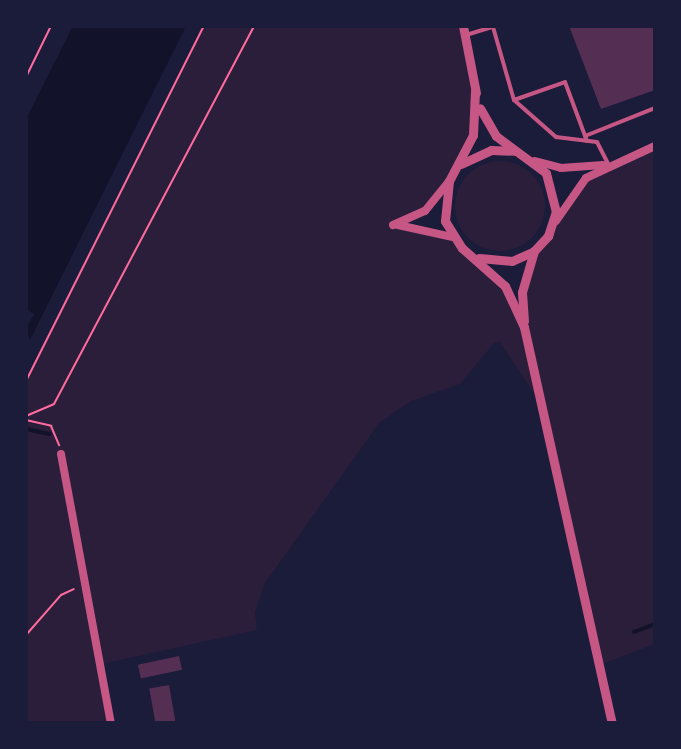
<!DOCTYPE html>
<style>
body{margin:0}
#map{position:relative;width:681px;height:749px;overflow:hidden;background:#1b1b3a;font-family:"Space Grotesk",sans-serif}
div>[style]{position:absolute}
[style*='--x']{left:calc(var(--x)*1px);top:calc(var(--y)*1px);width:calc(var(--w)*1px);rotate:calc(var(--a)*1deg)}
.green>*{inset:0;background:#2a1e3b}
.round{border-radius:50%}
.water>*{inset:0;background:#12122b}
.stream>*{height:4px;margin:-2px;padding:0 2px;transform-origin:2px;border-radius:2px;background:#12122b}
.building>*{inset:0;background:#542f53;transform-origin:0 0}
.path>*{height:2px;margin:-1px;padding:0 1px;transform-origin:1px;border-radius:1px;background:#ff6b9d}
.service>*{height:4px;margin:-2px;padding:0 2px;transform-origin:2px;border-radius:2px;background:#c65784}
.minor>*{height:8px;margin:-4px;padding:0 4px;transform-origin:4px;border-radius:4px;background:#c65784}
.tertiary>*{height:9px;margin:-4.5px;padding:0 4.5px;transform-origin:4.5px;border-radius:4.5px;background:#c65784}
span{translate:-50% -50%;white-space:nowrap;text-align:center;line-height:1.15;-webkit-text-stroke:8px #1b1b3a;paint-order:stroke}
.frame{position:absolute;inset:0;border:28px solid #1b1b3a;pointer-events:none}
</style>
<div id="map">
<div class="green">
<div style="clip-path:polygon(204px 26px,463px 26px,477px 117px,456px 169px,425px 211px,396px 224px,452px 237px,493px 273px,523px 325px,525px 269px,586px 178px,655px 146px,655px 644px,599px 665px,541px 404px,500px 342px,494px 343px,460px 384px,411px 401px,379px 423px,265px 583px,255px 612px,257px 630px,101px 664px,111px 723px,26px 723px,26px 381px)"></div>
<div class="round" style="left:455px;top:161px;width:90px;height:90px"></div>
</div>
<div class="water">
<div style="clip-path:polygon(73px 26px,186px 26px,30px 340px,26px 329px,34px 314px,26px 309px,26px 119px)"></div>
</div>
<div class="stream">
<div style="--x:26;--y:429;--w:24;--a:12"></div>
<div style="--x:634;--y:632;--w:22;--a:-21"></div>
</div>
<div class="building">
<div style="clip-path:polygon(569px 26px,655px 26px,655px 90px,601px 109px)"></div>
<div style="left:179px;top:656px;width:14px;height:42px;rotate:78deg"></div>
<div style="left:169px;top:685px;width:39px;height:20px;rotate:80deg"></div>
</div>
<div class="path">
<div style="--x:26;--y:77;--w:57;--a:-63.9"></div>
<div style="--x:26;--y:381;--w:397;--a:-63.4"></div>
<div style="--x:26;--y:416;--w:30;--a:-23"></div>
<div style="--x:54;--y:404;--w:428;--a:-62.1"></div>
<div style="--x:26;--y:420;--w:26;--a:13"></div>
<div style="--x:51;--y:426;--w:21;--a:67"></div>
<div style="--x:26;--y:635;--w:53;--a:-48.8"></div>
<div style="--x:61;--y:595;--w:14;--a:-25"></div>
</div>
<div class="service">
<div style="--x:466;--y:35;--w:28;--a:-17"></div>
<div style="--x:493;--y:27;--w:76;--a:74"></div>
<div style="--x:514;--y:100;--w:56;--a:41.4"></div>
<div style="--x:556;--y:137;--w:41;--a:7"></div>
<div style="--x:597;--y:142;--w:25;--a:63"></div>
<div style="--x:514;--y:100;--w:54;--a:-19.4"></div>
<div style="--x:565;--y:82;--w:63;--a:69.6"></div>
<div style="--x:585;--y:136;--w:75;--a:-21.8"></div>
</div>
<div class="minor">
<div style="--x:535;--y:161;--w:27;--a:15"></div>
<div style="--x:561;--y:168;--w:42;--a:-4.1"></div>
<div style="--x:556;--y:221;--w:52;--a:-55.1"></div>
<div style="--x:586;--y:178;--w:76;--a:-24.9"></div>
<div style="--x:393;--y:225;--w:35;--a:-24"></div>
<div style="--x:425;--y:211;--w:38;--a:-51"></div>
<div style="--x:398;--y:225;--w:55;--a:12.5"></div>
<div style="--x:61;--y:454;--w:274;--a:79.5"></div>
</div>
<div class="tertiary">
<div style="--x:463;--y:26;--w:68;--a:79"></div>
<div style="--x:475;--y:91;--w:44;--a:92.6"></div>
<div style="--x:473;--y:135;--w:52;--a:117.6"></div>
<div style="--x:449;--y:181;--w:40;--a:95.7"></div>
<div style="--x:445;--y:221;--w:32;--a:58"></div>
<div style="--x:462;--y:248;--w:57;--a:41.5"></div>
<div style="--x:505;--y:286;--w:45;--a:65.1"></div>
<div style="--x:524;--y:327;--w:406;--a:77.5"></div>
<div style="--x:461;--y:164;--w:33;--a:-25"></div>
<div style="--x:491;--y:150;--w:23;--a:2"></div>
<div style="--x:479;--y:258;--w:33;--a:5"></div>
<div style="--x:512;--y:261;--w:24;--a:-24"></div>
<div style="--x:534;--y:251;--w:21;--a:-47"></div>
<div style="--x:548;--y:236;--w:25;--a:-72"></div>
<div style="--x:556;--y:212;--w:40;--a:-104.4"></div>
<div style="--x:546;--y:173;--w:62;--a:-143.5"></div>
<div style="--x:496;--y:136;--w:32;--a:-120"></div>
<div style="--x:524;--y:321;--w:29;--a:-94"></div>
<div style="--x:522;--y:292;--w:43;--a:-73.7"></div>
</div>
<div class="frame"></div>
</div>
